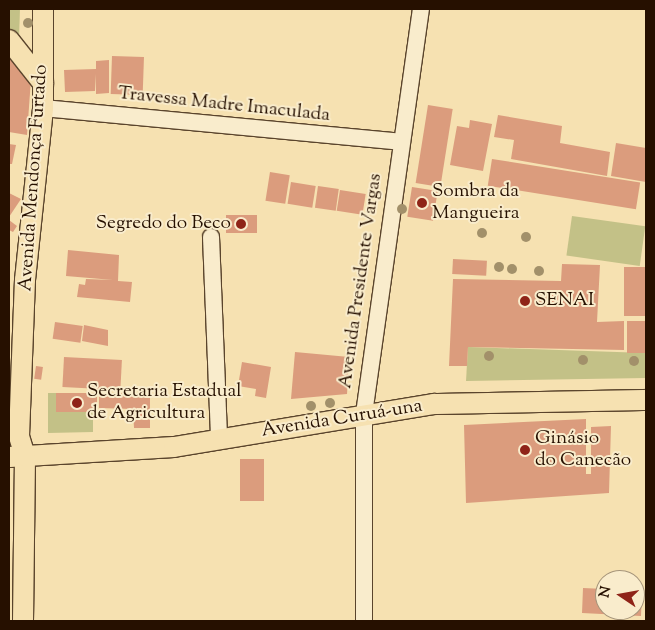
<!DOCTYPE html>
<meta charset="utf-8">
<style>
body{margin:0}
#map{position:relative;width:655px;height:630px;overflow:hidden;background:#f6e1b1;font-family:"Sorts Mill Goudy",serif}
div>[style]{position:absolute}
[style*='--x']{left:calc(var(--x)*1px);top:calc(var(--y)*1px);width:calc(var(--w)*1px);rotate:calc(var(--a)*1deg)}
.green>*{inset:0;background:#c3c187;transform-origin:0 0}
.building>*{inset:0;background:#db9c7d;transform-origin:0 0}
.roads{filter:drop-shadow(1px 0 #5a442c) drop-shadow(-1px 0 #5a442c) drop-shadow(0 1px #5a442c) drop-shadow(0 -1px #5a442c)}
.minor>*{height:16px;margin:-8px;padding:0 8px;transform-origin:8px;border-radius:8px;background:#f9eccc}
.major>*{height:20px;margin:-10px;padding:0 10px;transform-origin:10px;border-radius:10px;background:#f6e1b1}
.trees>*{width:10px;height:10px;margin:-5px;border-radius:50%;background:#a2906a}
.dots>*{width:14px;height:14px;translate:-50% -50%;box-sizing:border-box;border:2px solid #f9eccc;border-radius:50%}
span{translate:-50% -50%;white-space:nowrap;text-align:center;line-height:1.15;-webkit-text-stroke:4px #f9eccc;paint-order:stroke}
.street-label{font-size:19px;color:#261000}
.poi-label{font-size:19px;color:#261000}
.left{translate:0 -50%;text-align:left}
.right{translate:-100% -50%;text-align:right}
.frame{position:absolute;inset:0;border:10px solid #261000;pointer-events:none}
.north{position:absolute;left:595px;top:570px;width:50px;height:50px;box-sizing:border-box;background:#f9eccc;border:1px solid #a5947a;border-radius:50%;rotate:282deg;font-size:14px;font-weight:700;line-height:20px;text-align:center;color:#261000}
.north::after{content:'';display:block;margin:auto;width:18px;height:22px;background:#8f2418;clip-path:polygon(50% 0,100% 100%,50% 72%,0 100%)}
</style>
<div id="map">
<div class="green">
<div style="clip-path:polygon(9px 9px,20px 9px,19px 39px,9px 35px)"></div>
<div style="left:572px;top:216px;width:74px;height:40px;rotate:8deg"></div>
<div style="clip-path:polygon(468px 347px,646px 353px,646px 378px,466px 381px)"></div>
<div style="clip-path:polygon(48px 393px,56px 393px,57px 412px,93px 412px,93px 432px,48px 433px)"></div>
</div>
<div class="building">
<div style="clip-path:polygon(9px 51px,31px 79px,27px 135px,9px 132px)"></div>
<div style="left:112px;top:56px;width:32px;height:38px;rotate:2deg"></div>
<div style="clip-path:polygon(109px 60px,109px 93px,96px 94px,96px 74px,95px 91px,65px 92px,64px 70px,96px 69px,96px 61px)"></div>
<div style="left:428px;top:105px;width:25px;height:79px;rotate:9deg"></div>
<div style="clip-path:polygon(498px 115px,562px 126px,560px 143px,610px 152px,607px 176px,511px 159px,514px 140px,494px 137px)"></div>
<div style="clip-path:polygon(470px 120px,492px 124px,483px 171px,450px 165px,457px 126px,469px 128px)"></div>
<div style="clip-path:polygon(616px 143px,646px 148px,646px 182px,611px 176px)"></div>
<div style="clip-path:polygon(9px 144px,16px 145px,12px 164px,9px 164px)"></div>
<div style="left:492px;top:159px;width:150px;height:27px;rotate:9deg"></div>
<div style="left:270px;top:172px;width:20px;height:29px;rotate:9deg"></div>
<div style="left:291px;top:182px;width:25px;height:22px;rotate:9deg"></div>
<div style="left:318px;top:186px;width:21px;height:22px;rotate:8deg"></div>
<div style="left:412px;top:187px;width:26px;height:30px;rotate:9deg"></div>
<div style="left:340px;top:190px;width:26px;height:21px;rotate:9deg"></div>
<div style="clip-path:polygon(9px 193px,21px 199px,9px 217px)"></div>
<div style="left:226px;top:215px;width:31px;height:18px"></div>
<div style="clip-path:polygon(9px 220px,17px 226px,13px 232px,9px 230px)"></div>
<div style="clip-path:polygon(68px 250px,119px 255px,118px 281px,132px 282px,130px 302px,77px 297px,79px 284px,85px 285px,86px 279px,113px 280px,66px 276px)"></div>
<div style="left:453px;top:259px;width:34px;height:15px;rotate:3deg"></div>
<div style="clip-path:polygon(562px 264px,600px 265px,597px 322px,624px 321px,624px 350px,468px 347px,467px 366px,449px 366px,453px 279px,561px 281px)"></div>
<div style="left:624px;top:267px;width:22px;height:49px"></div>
<div style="left:627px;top:321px;width:19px;height:32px"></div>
<div style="left:55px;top:322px;width:28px;height:17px;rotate:8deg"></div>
<div style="clip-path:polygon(84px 325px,108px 330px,108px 346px,82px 341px)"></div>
<div style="clip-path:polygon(295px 352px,349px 357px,347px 394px,291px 399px)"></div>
<div style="left:64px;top:357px;width:58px;height:30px;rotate:3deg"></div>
<div style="clip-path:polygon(242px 362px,271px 367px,266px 398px,255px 396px,256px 389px,238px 386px)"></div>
<div style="left:36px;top:366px;width:7px;height:13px;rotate:8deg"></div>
<div style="left:56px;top:393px;width:41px;height:19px"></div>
<div style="clip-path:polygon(99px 393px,150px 393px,150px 428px,134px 428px,133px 409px,99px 408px)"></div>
<div style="clip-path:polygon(586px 419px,586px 474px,591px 474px,591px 427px,611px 426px,609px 493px,466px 503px,464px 425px)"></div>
<div style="left:240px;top:459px;width:24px;height:42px"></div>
<div style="clip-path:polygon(583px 588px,605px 589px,605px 610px,635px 610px,635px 590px,642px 591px,641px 616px,582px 613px)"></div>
</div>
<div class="roads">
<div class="minor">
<div style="--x:43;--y:108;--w:359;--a:5.4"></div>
<div style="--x:211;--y:237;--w:202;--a:87.7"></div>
<div style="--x:364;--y:621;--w:207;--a:-90"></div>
<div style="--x:364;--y:414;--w:409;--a:-82"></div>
</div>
<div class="major">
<div style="--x:9;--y:40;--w:55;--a:51.7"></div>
<div style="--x:10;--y:457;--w:164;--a:-3.5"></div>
<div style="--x:174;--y:447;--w:264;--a:-9.4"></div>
<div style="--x:434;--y:404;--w:212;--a:-1.1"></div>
<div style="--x:23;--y:621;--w:165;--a:-89.3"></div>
<div style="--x:25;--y:456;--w:21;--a:-107"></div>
<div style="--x:19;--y:436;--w:156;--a:-87.8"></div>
<div style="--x:25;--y:280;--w:173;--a:-84"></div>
<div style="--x:43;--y:108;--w:99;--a:-90"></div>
</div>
</div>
<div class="trees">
<div style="left:28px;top:23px"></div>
<div style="left:402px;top:209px"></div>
<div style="left:482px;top:233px"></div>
<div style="left:526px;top:237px"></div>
<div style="left:499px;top:267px"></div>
<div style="left:512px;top:269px"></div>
<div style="left:539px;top:271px"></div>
<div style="left:489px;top:356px"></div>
<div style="left:583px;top:360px"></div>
<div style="left:634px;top:361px"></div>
<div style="left:330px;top:403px"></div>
<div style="left:311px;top:406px"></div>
</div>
<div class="dots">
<div style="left:422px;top:203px;background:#8f2418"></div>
<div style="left:241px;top:224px;background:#8f2418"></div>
<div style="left:525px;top:301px;background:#8f2418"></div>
<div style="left:77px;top:403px;background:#8f2418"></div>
<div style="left:525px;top:450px;background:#8f2418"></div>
</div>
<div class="street-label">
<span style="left:224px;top:105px;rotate:6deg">Travessa Madre Imaculada</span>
<span style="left:34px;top:178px;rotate:-86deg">Avenida Mendonça Furtado</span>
<span style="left:361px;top:281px;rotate:-82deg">Avenida Presidente Vargas</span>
<span style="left:342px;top:419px;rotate:-9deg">Avenida Curuá-una</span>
</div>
<div class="poi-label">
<span class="left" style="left:432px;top:203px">Sombra da<br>Mangueira</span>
<span class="right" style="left:231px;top:224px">Segredo do Beco</span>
<span class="left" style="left:535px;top:301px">SENAI</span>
<span class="left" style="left:87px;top:403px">Secretaria Estadual<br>de Agricultura</span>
<span class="left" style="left:535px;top:450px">Ginásio<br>do Canecão</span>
</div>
<div class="frame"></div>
<div class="north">N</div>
</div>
